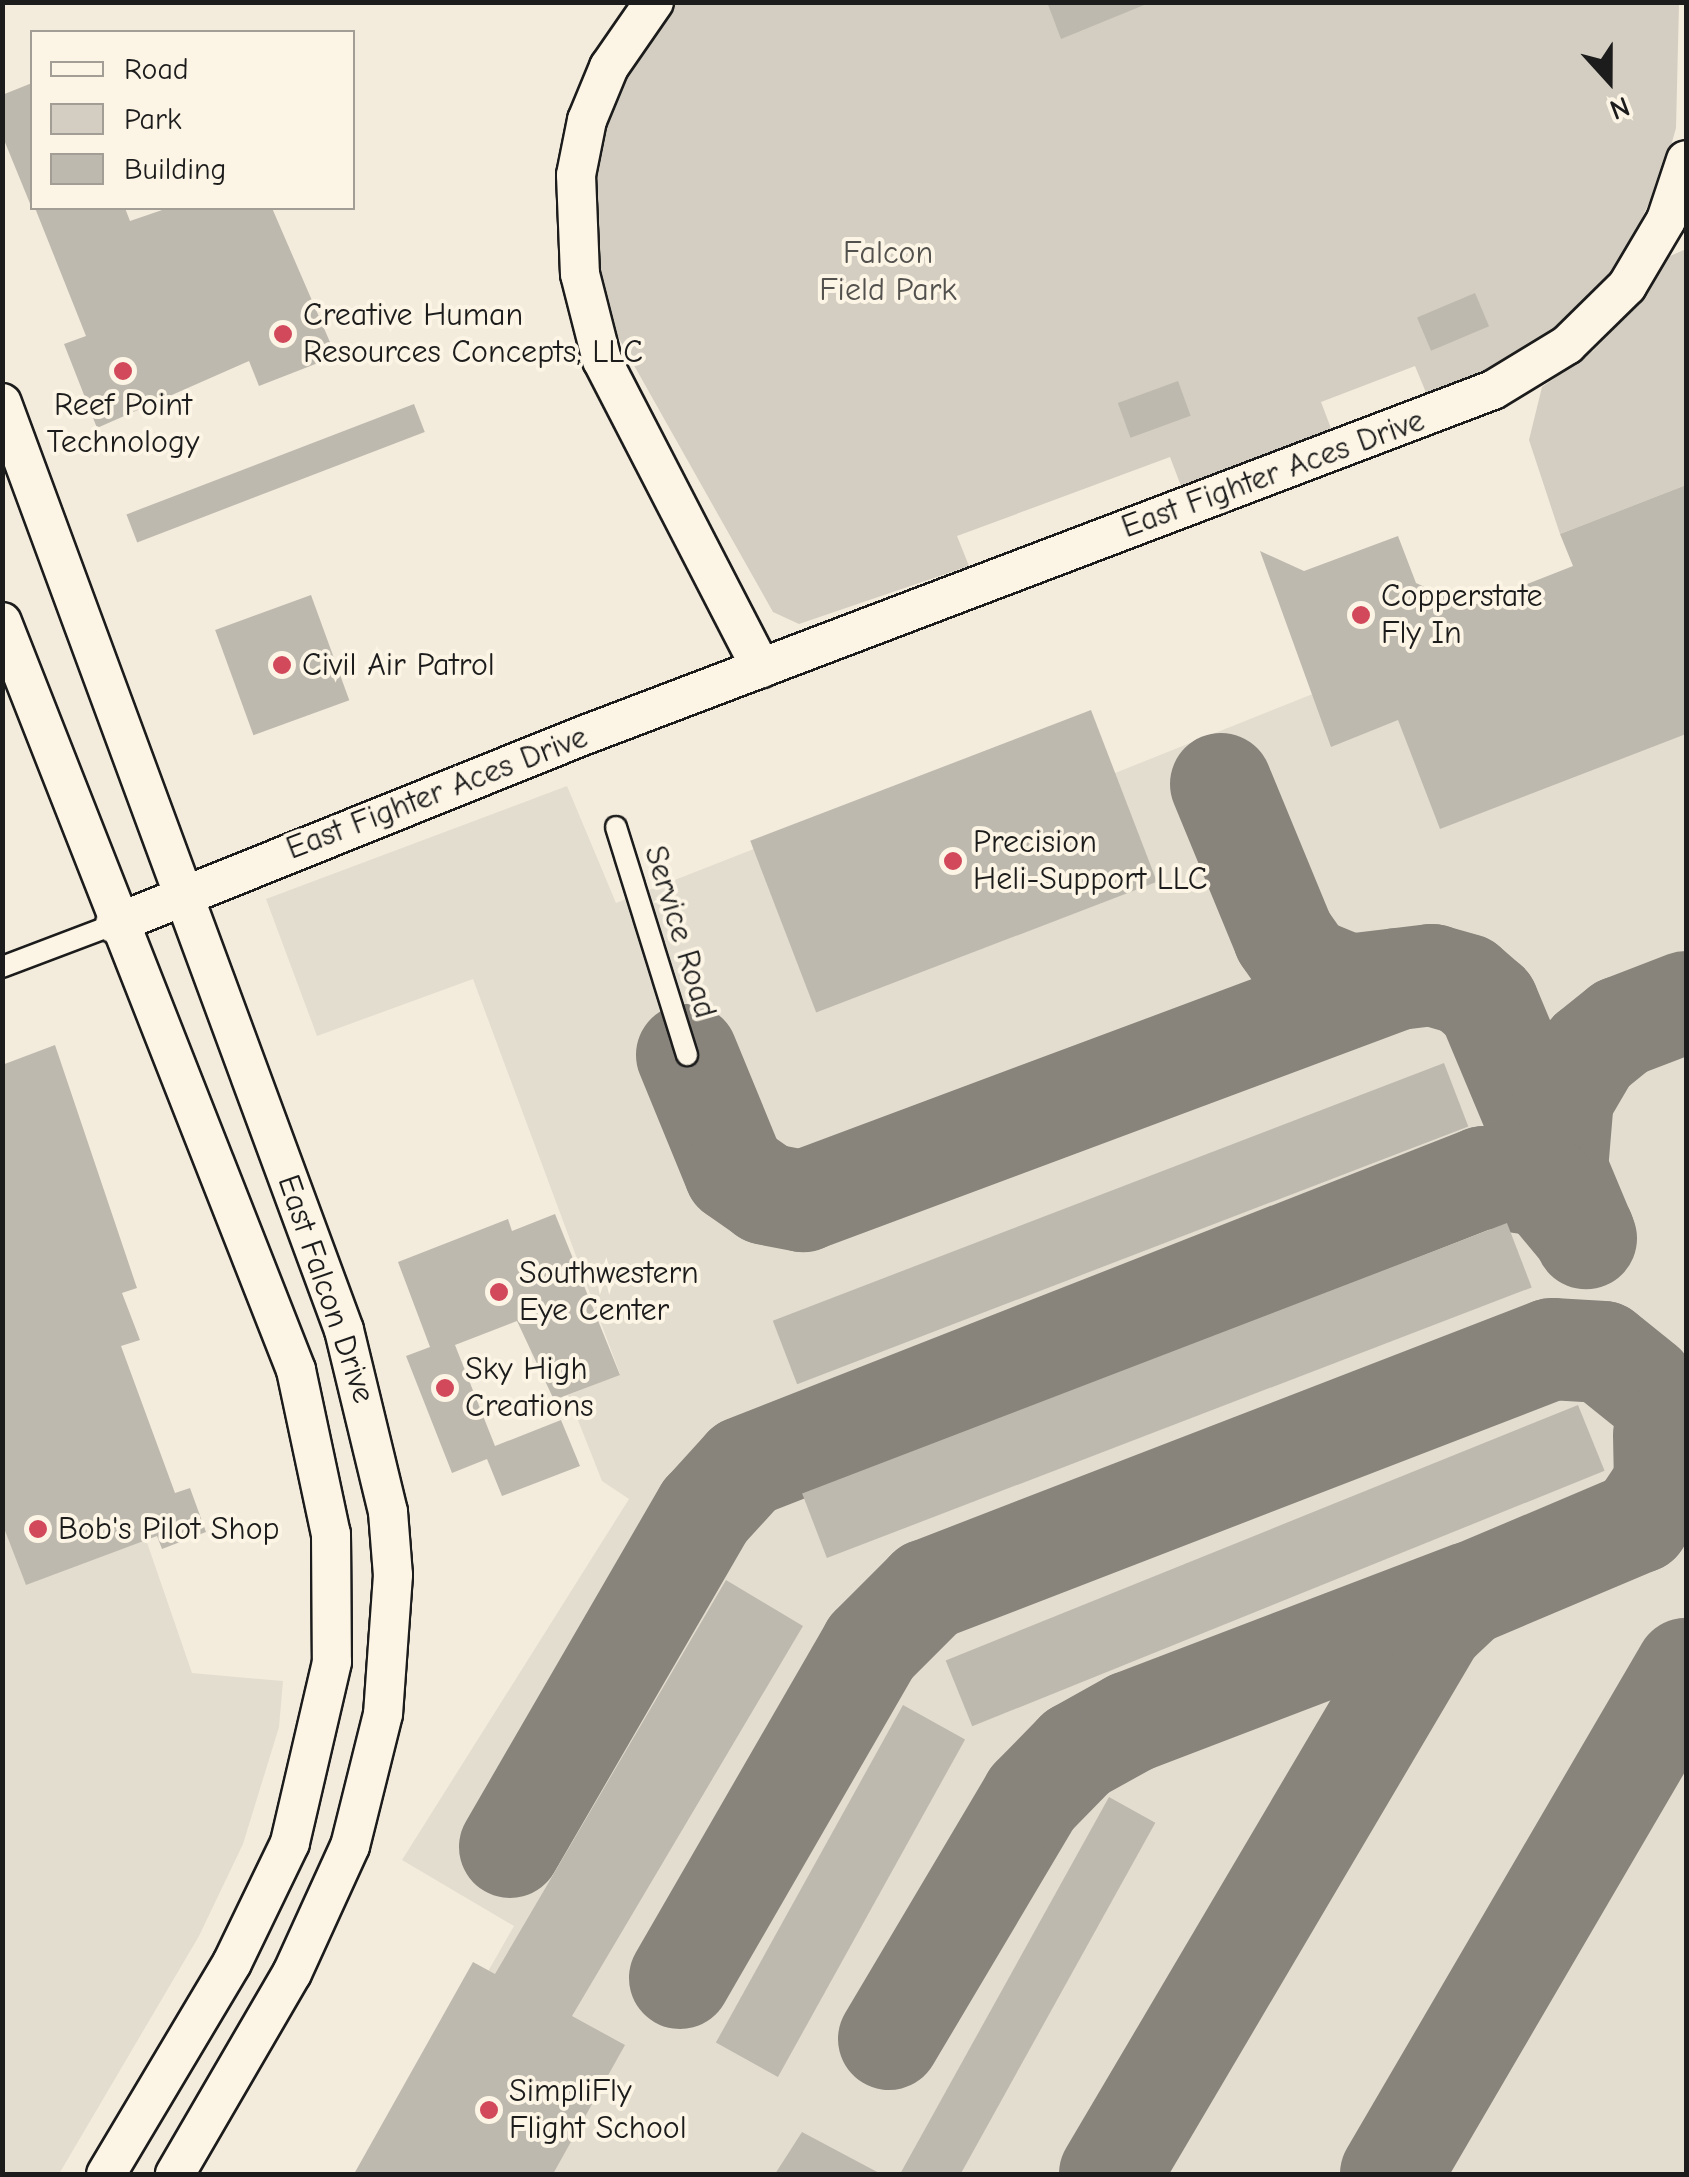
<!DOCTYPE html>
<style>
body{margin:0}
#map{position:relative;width:1689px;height:2177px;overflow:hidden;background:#f3ecdd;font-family:"Comic Neue",sans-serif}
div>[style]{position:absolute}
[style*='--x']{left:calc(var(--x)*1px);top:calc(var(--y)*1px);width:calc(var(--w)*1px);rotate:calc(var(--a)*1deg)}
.built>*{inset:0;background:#e3ddcf}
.green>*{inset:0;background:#d3cec1}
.taxiway>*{height:102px;margin:-51px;padding:0 51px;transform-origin:51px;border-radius:51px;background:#88847c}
.building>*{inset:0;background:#beb9ae;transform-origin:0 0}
.roads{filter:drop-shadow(2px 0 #1c1c1c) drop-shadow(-2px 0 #1c1c1c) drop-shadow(0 2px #1c1c1c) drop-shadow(0 -2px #1c1c1c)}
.lane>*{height:20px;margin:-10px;padding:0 10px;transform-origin:10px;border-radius:10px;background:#fcf5e5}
.street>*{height:38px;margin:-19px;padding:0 19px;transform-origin:19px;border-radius:19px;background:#fcf5e5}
.dots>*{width:28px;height:28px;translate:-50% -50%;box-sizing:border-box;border:5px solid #fcf5e5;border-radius:50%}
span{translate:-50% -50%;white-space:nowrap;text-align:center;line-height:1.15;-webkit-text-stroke:8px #fcf5e5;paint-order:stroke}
.park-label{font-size:32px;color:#53514e}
.poi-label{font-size:32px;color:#1c1c1c}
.left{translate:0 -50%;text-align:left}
.street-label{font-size:32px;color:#1c1c1c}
.frame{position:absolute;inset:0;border:5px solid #1c1c1c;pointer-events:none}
.legend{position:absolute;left:30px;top:30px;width:325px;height:180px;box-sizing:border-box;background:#fcf5e5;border:2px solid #a29e95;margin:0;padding:12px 18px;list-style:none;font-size:30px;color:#1c1c1c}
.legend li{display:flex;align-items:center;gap:20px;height:50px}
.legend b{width:50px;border:2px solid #a29e95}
.north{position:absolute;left:1559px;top:30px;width:100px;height:100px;-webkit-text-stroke:8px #fcf5e5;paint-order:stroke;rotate:159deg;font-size:28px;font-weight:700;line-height:40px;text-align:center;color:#1c1c1c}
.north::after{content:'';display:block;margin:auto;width:35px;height:45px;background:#1c1c1c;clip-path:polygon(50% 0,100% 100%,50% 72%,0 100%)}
</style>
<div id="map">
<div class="built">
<div style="clip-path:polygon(1686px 545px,1686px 2174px,372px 2174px,514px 1926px,402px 1860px,629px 1499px,602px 1481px,568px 1395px,620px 1374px,473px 979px,317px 1036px,266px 899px,567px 786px,616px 903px,769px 843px,1100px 779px)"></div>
<div style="clip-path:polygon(2px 1494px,142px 1528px,192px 1673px,283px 1681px,279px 1727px,243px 1844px,199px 1936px,59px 2174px,3px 2174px)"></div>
</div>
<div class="green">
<div style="clip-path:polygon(675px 3px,1679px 3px,1676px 128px,1662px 177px,1614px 274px,1546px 338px,1489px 371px,1427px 395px,1415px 366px,1321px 402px,1332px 431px,1181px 486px,1170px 457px,957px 536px,969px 566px,799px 624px,773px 612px,600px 305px,593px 172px,613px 93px)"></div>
<div style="clip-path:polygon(1686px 249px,1686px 485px,1560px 534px,1529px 440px,1542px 387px,1593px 351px,1641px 301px,1668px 257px)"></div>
</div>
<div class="taxiway">
<div style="--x:1221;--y:784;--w:165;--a:67.6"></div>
<div style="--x:1284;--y:937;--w:37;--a:55"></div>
<div style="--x:1305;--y:967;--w:48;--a:22.2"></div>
<div style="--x:1349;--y:985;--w:84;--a:-6.9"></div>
<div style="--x:1432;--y:975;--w:35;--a:16"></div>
<div style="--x:1466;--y:985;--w:29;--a:41"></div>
<div style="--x:1488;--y:1004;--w:254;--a:67.3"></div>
<div style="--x:687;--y:1055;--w:126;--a:67.7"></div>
<div style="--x:735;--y:1172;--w:38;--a:35"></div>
<div style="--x:766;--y:1194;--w:38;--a:11"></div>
<div style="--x:803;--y:1201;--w:635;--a:-20.46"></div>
<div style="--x:1557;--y:1169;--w:71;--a:-85.2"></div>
<div style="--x:1563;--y:1098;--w:53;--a:-59.6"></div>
<div style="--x:1590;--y:1052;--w:40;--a:-39"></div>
<div style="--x:1621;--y:1027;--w:70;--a:-21"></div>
<div style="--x:510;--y:1847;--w:388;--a:-59.9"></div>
<div style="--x:705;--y:1511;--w:59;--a:-47.7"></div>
<div style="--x:745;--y:1467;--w:794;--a:-21.43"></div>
<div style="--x:1484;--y:1177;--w:62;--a:8.4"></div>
<div style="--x:1545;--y:1186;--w:61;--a:50.3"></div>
<div style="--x:680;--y:1978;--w:382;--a:-60"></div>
<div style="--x:871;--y:1647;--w:81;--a:-45"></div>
<div style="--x:928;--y:1590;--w:669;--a:-21.12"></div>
<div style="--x:1552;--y:1349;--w:51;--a:3.4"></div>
<div style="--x:1603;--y:1352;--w:53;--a:38.8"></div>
<div style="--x:889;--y:2039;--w:280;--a:-59.3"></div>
<div style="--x:1032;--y:1798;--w:64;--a:-45.6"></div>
<div style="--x:1077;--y:1752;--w:62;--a:-29.1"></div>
<div style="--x:1131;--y:1722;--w:364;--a:-20.9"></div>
<div style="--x:1110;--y:2174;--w:637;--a:-59.45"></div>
<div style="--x:1434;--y:1625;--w:44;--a:-43.2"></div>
<div style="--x:1466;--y:1595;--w:188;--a:-22.9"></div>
<div style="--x:1639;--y:1522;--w:47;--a:-56.3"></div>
<div style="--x:1665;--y:1483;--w:48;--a:-91.2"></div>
<div style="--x:1391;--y:2174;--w:585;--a:-59.71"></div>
</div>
<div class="building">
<div style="clip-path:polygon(1047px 2px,1149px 2px,1149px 3px,1061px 39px)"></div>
<div style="clip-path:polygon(32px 83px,32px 206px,31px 206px,2px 135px,2px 95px)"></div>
<div style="clip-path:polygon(35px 208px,125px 208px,130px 221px,168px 208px,272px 208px,336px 356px,259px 386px,249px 361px,97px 428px,64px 344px,86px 336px)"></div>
<div style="left:1475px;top:293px;width:36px;height:63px;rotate:67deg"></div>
<div style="left:1178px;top:381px;width:37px;height:64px;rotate:70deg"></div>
<div style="left:414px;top:404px;width:30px;height:308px;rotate:69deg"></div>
<div style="clip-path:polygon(1686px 485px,1686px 734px,1440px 829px,1398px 720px,1331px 747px,1260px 551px,1304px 571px,1398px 536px,1416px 583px,1469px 607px,1573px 566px,1560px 534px)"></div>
<div style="left:311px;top:595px;width:112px;height:102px;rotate:70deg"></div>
<div style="left:1091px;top:710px;width:184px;height:365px;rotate:69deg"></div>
<div style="clip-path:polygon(55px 1045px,137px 1288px,122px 1293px,140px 1340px,121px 1346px,175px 1493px,190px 1488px,206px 1532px,162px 1549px,157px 1536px,26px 1585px,2px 1523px,2px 1065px)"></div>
<div style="left:1444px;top:1063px;width:68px;height:719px;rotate:69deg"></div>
<div style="clip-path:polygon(555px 1214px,620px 1375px,554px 1400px,517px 1321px,455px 1345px,495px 1446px,561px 1420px,580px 1466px,502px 1496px,487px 1459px,452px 1473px,406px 1356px,430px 1347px,398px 1262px,508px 1219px,512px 1231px)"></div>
<div style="left:1507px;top:1223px;width:69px;height:755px;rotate:69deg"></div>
<div style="left:1578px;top:1405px;width:71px;height:682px;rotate:68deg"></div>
<div style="clip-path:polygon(726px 1580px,803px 1626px,572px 2016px,625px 2045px,553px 2174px,354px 2174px,473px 1962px,495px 1974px)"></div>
<div style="left:903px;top:1705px;width:71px;height:386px;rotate:29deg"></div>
<div style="left:1109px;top:1797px;width:53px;height:436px;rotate:29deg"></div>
<div style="clip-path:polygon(802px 2132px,881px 2174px,775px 2174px)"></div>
</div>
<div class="roads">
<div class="lane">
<div style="--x:616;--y:827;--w:239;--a:72.7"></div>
<div style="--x:2;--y:967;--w:121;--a:-20.8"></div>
</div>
<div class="street">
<div style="--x:654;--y:2;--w:79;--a:124.7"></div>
<div style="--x:609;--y:67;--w:57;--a:112.5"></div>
<div style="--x:587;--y:120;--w:56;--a:101.3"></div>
<div style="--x:576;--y:175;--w:99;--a:87.7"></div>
<div style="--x:580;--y:274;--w:89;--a:75.7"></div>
<div style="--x:602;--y:360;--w:347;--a:62.7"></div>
<div style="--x:2;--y:403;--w:988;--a:69.75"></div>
<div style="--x:344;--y:1330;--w:187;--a:76.4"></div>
<div style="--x:388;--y:1512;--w:63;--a:85.5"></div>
<div style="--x:393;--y:1575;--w:139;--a:94.1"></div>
<div style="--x:383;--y:1714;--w:136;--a:104"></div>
<div style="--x:350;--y:1846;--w:140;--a:114.5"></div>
<div style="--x:292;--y:1973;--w:233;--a:120.2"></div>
<div style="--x:2;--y:622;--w:804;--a:68.54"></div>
<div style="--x:296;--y:1370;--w:168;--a:78"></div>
<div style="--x:331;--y:1534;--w:128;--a:89.6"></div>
<div style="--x:332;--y:1662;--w:186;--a:103.1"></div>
<div style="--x:290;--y:1843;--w:133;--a:115.8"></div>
<div style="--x:232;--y:1963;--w:246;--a:120.8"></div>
<div style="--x:115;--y:924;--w:503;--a:-21.93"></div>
<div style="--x:582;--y:736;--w:974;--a:-20.8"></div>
<div style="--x:1493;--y:390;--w:87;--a:-31.3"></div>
<div style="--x:1567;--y:345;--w:84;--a:-44.5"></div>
<div style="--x:1627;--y:286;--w:77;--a:-59.4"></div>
<div style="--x:1666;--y:220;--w:63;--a:-71.6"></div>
</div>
</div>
<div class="dots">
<div style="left:283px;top:334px;background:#d1495b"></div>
<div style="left:123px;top:371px;background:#d1495b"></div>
<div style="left:1361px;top:615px;background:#d1495b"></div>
<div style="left:282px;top:665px;background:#d1495b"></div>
<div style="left:953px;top:861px;background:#d1495b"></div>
<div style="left:499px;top:1292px;background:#d1495b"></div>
<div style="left:445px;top:1388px;background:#d1495b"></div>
<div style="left:38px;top:1529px;background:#d1495b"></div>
<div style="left:489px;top:2110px;background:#d1495b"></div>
</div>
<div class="park-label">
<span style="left:888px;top:272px">Falcon<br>Field Park</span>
</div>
<div class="poi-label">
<span class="left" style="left:303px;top:334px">Creative Human<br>Resources Concepts, LLC</span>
<span style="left:123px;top:424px">Reef Point<br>Technology</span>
<span class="left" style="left:1381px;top:615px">Copperstate<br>Fly In</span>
<span class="left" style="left:302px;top:665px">Civil Air Patrol</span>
<span class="left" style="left:973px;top:861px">Precision<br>Heli-Support LLC</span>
<span class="left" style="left:519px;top:1292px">Southwestern<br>Eye Center</span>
<span class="left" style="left:465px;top:1388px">Sky High<br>Creations</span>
<span class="left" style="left:58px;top:1529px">Bob's Pilot Shop</span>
<span class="left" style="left:509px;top:2110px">SimpliFly<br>Flight School</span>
</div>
<div class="street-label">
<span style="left:1273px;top:474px;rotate:-20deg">East Fighter Aces Drive</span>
<span style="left:437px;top:793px;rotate:-21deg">East Fighter Aces Drive</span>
<span style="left:680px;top:932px;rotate:73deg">Service Road</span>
<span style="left:326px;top:1289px;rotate:71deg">East Falcon Drive</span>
</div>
<div class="frame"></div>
<ul class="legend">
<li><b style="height:12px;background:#fcf5e5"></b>Road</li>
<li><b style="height:28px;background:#d3cec1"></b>Park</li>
<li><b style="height:28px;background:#beb9ae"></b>Building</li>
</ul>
<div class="north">N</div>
</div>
